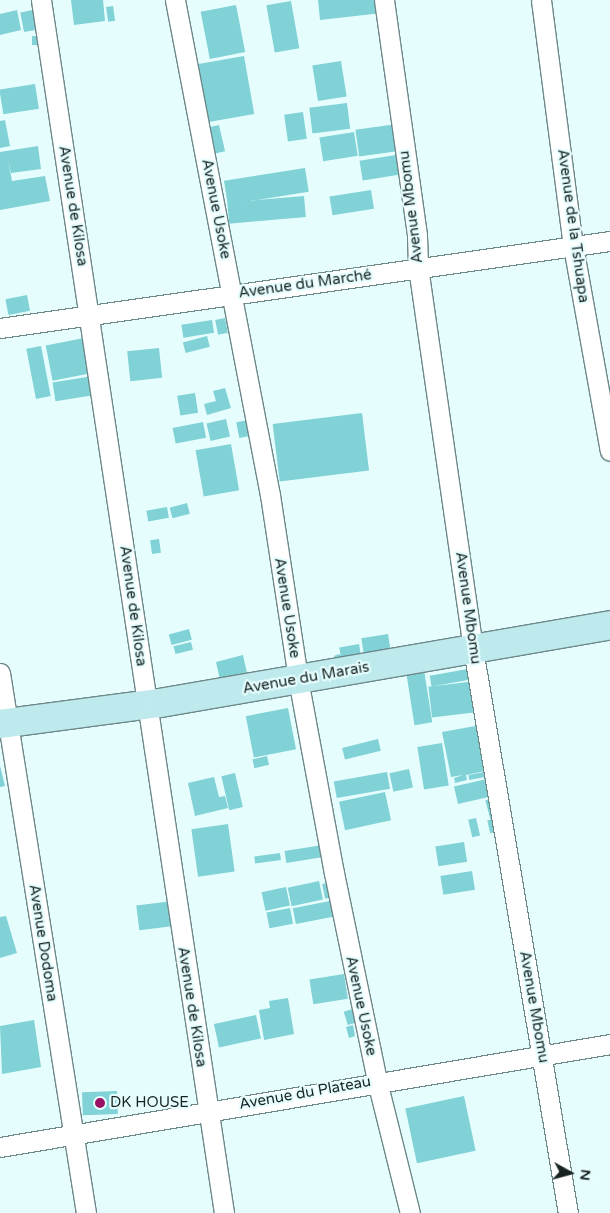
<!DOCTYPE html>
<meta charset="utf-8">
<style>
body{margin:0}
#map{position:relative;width:610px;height:1213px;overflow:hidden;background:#e6fdfe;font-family:"Varela Round",sans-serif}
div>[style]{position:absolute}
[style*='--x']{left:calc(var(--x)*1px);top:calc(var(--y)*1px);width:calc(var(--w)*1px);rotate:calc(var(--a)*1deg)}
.building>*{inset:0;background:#80d2d6;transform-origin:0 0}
.roads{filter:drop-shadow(1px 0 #6d8889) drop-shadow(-1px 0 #6d8889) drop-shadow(0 1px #6d8889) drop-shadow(0 -1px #6d8889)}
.street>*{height:19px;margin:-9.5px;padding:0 9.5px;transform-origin:9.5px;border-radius:9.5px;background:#fff}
.secondary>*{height:28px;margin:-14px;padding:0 14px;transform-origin:14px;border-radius:14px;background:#beeaed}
.dots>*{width:14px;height:14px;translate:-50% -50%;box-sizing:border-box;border:2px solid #e6fdfe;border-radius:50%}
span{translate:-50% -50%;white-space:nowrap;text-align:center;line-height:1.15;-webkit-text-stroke:4.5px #e6fdfe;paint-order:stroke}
.street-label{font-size:15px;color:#182323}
.poi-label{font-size:15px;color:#182323}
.left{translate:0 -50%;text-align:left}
.north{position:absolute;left:545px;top:1148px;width:50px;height:50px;-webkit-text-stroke:4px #e6fdfe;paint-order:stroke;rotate:97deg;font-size:14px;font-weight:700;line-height:20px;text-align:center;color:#182323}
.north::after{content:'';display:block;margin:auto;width:18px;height:22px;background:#182323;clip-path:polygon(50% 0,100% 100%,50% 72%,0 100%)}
</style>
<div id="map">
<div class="building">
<div style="clip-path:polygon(71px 0,103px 0,105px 21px,74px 25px)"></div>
<div style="clip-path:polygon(318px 0,380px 0,382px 13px,320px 20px)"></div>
<div style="left:291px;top:1px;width:48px;height:25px;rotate:80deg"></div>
<div style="left:236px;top:5px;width:48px;height:36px;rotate:79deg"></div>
<div style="left:113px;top:6px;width:15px;height:7px;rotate:82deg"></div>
<div style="clip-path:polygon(17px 10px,21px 30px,0 35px,0 14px)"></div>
<div style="left:33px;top:10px;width:20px;height:13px;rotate:79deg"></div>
<div style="left:32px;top:36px;width:8px;height:9px"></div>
<div style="left:244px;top:56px;width:59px;height:49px;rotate:80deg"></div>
<div style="left:341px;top:61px;width:36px;height:29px;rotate:81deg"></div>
<div style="left:35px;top:84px;width:25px;height:36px;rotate:81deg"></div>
<div style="left:347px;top:103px;width:26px;height:38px;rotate:83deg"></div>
<div style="left:303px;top:112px;width:27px;height:19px;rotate:82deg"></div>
<div style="clip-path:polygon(5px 120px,10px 146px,0 148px,0 121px)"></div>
<div style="left:397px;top:124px;width:27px;height:42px;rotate:82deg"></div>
<div style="left:219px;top:125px;width:27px;height:10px;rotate:77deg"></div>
<div style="left:354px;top:132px;width:24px;height:35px;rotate:81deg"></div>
<div style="clip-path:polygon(38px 146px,41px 169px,11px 173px,8px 159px,12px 181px,45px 176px,50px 201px,0 210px,0 160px,6px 159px,0 160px,0 152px)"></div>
<div style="left:402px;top:154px;width:20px;height:43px;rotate:81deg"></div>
<div style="left:305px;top:168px;width:24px;height:82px;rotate:81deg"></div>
<div style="left:371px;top:190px;width:19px;height:42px;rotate:81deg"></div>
<div style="left:304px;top:196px;width:21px;height:77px;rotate:85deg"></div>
<div style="left:27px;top:295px;width:16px;height:22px;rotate:79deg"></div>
<div style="left:225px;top:318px;width:15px;height:10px;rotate:79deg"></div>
<div style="left:212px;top:320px;width:13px;height:31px;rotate:81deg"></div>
<div style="left:207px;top:336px;width:11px;height:25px;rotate:75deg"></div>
<div style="left:84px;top:338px;width:36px;height:39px;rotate:79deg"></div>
<div style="left:41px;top:346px;width:51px;height:15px;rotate:79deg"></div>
<div style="left:159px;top:348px;width:30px;height:32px;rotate:84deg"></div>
<div style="left:93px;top:376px;width:19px;height:41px;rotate:81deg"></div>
<div style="clip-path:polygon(225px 388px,231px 408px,207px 415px,204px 404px,216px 401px,213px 391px)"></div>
<div style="left:195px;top:393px;width:20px;height:18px;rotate:81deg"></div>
<div style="left:362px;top:413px;width:58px;height:90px;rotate:83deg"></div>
<div style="left:226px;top:419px;width:18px;height:20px;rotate:77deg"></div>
<div style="left:248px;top:420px;width:16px;height:12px;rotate:79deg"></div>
<div style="left:203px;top:422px;width:16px;height:31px;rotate:79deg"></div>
<div style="left:231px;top:444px;width:47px;height:36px;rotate:80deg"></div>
<div style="left:187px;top:503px;width:11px;height:18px;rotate:75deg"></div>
<div style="left:167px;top:507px;width:11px;height:21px;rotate:80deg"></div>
<div style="left:159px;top:539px;width:14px;height:9px;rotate:82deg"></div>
<div style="left:189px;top:629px;width:11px;height:21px;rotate:75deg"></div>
<div style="left:388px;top:634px;width:18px;height:27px;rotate:81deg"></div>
<div style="left:191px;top:642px;width:8px;height:18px;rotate:76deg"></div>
<div style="left:359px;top:644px;width:11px;height:20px;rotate:80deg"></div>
<div style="left:340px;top:654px;width:10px;height:6px;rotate:73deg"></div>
<div style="clip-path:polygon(243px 655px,247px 673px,239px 675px,242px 688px,220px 680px,216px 662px)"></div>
<div style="left:473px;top:668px;width:11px;height:44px;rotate:80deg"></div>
<div style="left:424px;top:670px;width:53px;height:18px;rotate:81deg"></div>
<div style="left:476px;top:681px;width:31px;height:48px;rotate:83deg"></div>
<div style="left:288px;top:708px;width:42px;height:43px;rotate:79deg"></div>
<div style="clip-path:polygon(481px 725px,490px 770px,466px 775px,467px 780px,455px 783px,454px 778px,463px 775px,451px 777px,442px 732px)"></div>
<div style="left:378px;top:739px;width:12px;height:37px;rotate:76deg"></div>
<div style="left:442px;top:743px;width:43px;height:25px;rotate:81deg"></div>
<div style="left:267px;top:756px;width:9px;height:15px;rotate:77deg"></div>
<div style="clip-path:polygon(0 766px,5px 786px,0 787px)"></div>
<div style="left:409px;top:769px;width:19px;height:20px;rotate:78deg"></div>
<div style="left:387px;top:772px;width:17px;height:54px;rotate:80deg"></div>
<div style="left:484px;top:772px;width:5px;height:16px;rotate:79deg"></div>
<div style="left:235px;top:773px;width:35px;height:14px;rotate:77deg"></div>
<div style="clip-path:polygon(214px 777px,219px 797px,225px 796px,228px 808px,195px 816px,188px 783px)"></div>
<div style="left:491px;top:778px;width:18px;height:38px;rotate:77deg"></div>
<div style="left:385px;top:792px;width:29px;height:47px;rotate:78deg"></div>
<div style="left:494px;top:798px;width:20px;height:9px;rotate:75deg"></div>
<div style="left:476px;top:818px;width:18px;height:8px;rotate:77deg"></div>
<div style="left:498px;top:818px;width:13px;height:11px;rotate:77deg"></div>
<div style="left:228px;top:824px;width:48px;height:37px;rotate:82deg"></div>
<div style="left:464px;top:842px;width:20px;height:29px;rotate:81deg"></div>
<div style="left:323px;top:845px;width:12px;height:39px;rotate:81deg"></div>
<div style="left:280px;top:853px;width:7px;height:26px;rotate:82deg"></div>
<div style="left:472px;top:871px;width:19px;height:32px;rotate:81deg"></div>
<div style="left:319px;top:881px;width:19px;height:32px;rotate:78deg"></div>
<div style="left:332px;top:882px;width:15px;height:10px;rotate:79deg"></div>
<div style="left:286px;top:887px;width:19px;height:25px;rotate:78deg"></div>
<div style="left:335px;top:900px;width:16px;height:43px;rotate:79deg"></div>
<div style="left:173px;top:901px;width:25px;height:37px;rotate:83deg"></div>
<div style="left:290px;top:908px;width:16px;height:24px;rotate:79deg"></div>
<div style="clip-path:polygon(6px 916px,17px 953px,0 958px,0 917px)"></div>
<div style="left:344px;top:974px;width:25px;height:35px;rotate:81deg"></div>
<div style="clip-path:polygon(288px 998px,294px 1034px,264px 1040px,259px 1010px,270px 1008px,269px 1001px)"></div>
<div style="left:359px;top:1007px;width:14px;height:16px;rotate:73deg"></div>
<div style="left:256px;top:1015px;width:24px;height:43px;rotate:78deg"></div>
<div style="clip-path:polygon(34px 1020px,41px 1067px,2px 1074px,0 1026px)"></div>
<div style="clip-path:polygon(353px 1025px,355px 1036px,349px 1038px,346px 1027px)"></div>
<div style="left:117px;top:1091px;width:23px;height:35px;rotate:88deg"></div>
<div style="left:464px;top:1096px;width:56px;height:60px;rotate:78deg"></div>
</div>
<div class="roads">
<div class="street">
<div style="--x:41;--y:0;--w:1227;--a:81.42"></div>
<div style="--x:175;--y:0;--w:504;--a:79.14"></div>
<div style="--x:270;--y:495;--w:186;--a:81.3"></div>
<div style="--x:298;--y:679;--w:197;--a:79.5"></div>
<div style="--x:334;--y:873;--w:212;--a:78.3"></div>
<div style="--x:377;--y:1081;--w:136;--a:76"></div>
<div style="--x:384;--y:0;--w:238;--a:82"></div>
<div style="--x:417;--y:236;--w:31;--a:88"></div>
<div style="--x:418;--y:267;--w:386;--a:81.8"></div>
<div style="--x:473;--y:649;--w:572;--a:80.44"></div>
<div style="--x:541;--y:0;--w:248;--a:82.6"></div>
<div style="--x:573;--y:246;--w:208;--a:79.8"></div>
<div style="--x:0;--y:328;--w:616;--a:-8.12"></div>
<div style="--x:0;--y:673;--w:547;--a:80.95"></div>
<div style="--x:0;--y:1147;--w:619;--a:-9.58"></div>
</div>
<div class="secondary">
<div style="--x:0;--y:724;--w:161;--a:-7.5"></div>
<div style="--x:160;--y:703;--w:457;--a:-9.8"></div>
</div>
</div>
<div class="dots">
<div style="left:100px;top:1103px;background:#991064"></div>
</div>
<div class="street-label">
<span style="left:73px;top:206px;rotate:81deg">Avenue de Kilosa</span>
<span style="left:411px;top:207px;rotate:-97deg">Avenue Mbomu</span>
<span style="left:216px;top:209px;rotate:79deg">Avenue Usoke</span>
<span style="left:573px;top:226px;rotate:82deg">Avenue de la Tshuapa</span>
<span style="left:305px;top:284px;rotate:-8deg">Avenue du Marché</span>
<span style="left:133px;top:606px;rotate:82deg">Avenue de Kilosa</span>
<span style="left:287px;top:608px;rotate:81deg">Avenue Usoke</span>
<span style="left:468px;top:608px;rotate:82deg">Avenue Mbomu</span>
<span style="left:306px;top:678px;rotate:-10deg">Avenue du Marais</span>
<span style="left:43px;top:943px;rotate:81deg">Avenue Dodoma</span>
<span style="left:361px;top:1006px;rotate:78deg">Avenue Usoke</span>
<span style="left:192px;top:1007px;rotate:81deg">Avenue de Kilosa</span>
<span style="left:534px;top:1007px;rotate:80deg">Avenue Mbomu</span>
<span style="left:305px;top:1093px;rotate:-10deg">Avenue du Plateau</span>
</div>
<div class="poi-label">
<span class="left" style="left:110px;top:1103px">DK HOUSE</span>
</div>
<div class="north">N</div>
</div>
